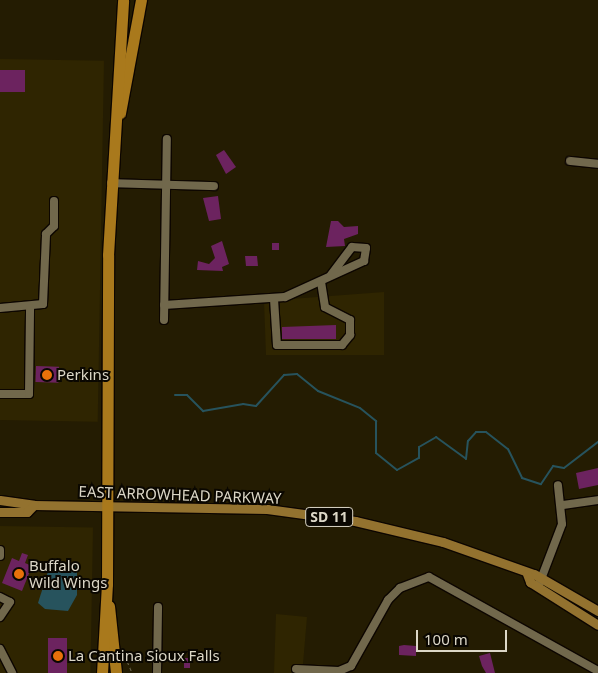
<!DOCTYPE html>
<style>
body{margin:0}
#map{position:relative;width:598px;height:673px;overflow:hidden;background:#241c02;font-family:"Noto Sans",sans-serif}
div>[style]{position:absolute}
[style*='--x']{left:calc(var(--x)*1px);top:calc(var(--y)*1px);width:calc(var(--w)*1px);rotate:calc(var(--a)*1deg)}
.built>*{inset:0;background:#2f2501;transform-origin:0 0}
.water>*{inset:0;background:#27535d}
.stream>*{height:2px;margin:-1px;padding:0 1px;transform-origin:1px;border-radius:1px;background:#27535d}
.building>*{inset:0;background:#6c235f;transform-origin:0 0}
.path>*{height:1px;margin-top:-0.5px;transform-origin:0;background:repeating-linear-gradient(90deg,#6d6750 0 4px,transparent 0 6.5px)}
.roads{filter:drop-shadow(1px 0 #0d0600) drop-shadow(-1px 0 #0d0600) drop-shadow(0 1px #0d0600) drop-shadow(0 -1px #0d0600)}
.minor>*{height:8px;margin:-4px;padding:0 4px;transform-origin:4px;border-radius:4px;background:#71684c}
.major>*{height:9px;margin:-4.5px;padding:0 4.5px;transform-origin:4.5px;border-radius:4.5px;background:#93722f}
.highway>*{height:11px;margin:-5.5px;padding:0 5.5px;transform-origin:5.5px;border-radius:5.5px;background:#a9791c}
.dots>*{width:14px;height:14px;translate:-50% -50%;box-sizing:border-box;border:2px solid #0a0701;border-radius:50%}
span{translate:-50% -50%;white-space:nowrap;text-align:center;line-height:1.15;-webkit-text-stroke:4px #0a0701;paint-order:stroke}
.shield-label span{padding:1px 4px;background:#0a0701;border:1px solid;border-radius:4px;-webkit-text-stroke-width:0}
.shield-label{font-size:14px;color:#dcd7c7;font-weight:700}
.poi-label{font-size:15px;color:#dcd7c7}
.left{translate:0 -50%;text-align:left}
.street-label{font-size:15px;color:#dcd7c7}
.scale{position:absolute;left:416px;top:630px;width:91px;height:22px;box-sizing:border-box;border:2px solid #dcd7c7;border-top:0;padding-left:6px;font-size:15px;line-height:18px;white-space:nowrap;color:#dcd7c7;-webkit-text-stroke:4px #0a0701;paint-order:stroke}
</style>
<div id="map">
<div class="built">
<div style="left:0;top:59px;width:104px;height:361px;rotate:1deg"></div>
<div style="clip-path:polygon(384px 292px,384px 355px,266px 355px,264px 301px)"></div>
<div style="left:0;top:526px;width:93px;height:147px;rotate:1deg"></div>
<div style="clip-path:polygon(276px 614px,307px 617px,303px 664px,327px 667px,326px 673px,274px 673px)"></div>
</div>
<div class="water">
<div style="clip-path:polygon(57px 560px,77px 567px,77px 595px,68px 611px,45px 609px,38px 603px,50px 565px)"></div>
</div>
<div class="stream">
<div style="--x:175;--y:395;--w:12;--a:0"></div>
<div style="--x:187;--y:395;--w:23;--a:45"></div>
<div style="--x:203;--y:411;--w:41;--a:-9.9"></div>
<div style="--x:243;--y:404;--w:13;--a:9"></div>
<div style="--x:256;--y:406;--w:42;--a:-47.9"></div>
<div style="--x:284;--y:375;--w:13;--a:-4"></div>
<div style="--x:297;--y:374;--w:27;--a:39"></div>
<div style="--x:318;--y:391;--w:45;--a:22"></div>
<div style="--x:360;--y:408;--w:21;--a:39"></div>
<div style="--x:376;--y:421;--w:32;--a:90"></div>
<div style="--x:376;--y:453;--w:27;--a:39"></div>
<div style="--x:397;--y:470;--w:25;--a:-29"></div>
<div style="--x:419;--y:458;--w:11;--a:-90"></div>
<div style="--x:419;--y:447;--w:20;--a:-30"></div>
<div style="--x:436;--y:437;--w:37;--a:36"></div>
<div style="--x:466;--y:459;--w:18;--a:-84"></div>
<div style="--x:468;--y:441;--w:12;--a:-48"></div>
<div style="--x:476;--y:432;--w:10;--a:0"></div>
<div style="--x:486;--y:432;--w:28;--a:38"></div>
<div style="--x:508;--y:449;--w:32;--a:64"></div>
<div style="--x:522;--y:478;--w:20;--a:18"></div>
<div style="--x:541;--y:484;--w:22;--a:-56"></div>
<div style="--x:553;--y:466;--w:11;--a:10"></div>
<div style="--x:564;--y:468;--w:43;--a:-37.4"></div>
</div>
<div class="building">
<div style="left:0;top:70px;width:25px;height:22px"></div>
<div style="clip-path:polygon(224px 150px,236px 167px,226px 174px,216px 155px)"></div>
<div style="clip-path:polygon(218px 196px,221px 219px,209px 221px,203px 198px)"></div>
<div style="clip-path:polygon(331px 221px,338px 221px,344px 227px,358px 226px,358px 234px,344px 239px,345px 246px,326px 247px)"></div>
<div style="clip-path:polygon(222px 241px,229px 264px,222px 267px,223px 271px,197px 270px,198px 261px,209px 264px,215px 258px,211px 246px)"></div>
<div style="left:272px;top:243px;width:7px;height:7px"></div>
<div style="clip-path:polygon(245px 256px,257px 256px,258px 266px,246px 266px)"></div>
<div style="clip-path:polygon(336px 325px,336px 339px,282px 339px,282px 327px)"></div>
<div style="left:36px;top:366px;width:23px;height:16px;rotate:2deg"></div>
<div style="clip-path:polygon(598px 468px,598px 485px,579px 489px,576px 473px)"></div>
<div style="clip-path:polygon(22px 553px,28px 555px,25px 563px,32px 566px,22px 591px,2px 583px,12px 558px,19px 561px)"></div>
<div style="left:48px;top:638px;width:19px;height:35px"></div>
<div style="clip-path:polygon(404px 645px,416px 646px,416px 656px,399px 655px,399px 646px)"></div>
<div style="clip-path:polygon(490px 653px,495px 673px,486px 673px,482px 666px,479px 656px)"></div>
<div style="left:184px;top:658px;width:6px;height:10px"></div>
</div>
<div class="path">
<div style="--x:122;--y:649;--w:26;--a:67"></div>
</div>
<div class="roads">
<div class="minor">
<div style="--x:570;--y:161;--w:28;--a:6"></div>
<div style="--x:111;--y:183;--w:103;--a:1.7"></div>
<div style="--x:274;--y:299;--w:46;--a:86.3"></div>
<div style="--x:277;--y:345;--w:65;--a:0"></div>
<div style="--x:342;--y:345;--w:13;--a:-51"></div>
<div style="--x:350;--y:335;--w:15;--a:-90"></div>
<div style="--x:350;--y:320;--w:28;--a:-153"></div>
<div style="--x:325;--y:307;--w:24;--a:-99"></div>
<div style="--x:164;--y:305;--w:121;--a:-3.8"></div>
<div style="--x:285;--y:297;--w:87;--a:-24.5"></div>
<div style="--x:364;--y:261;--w:13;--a:-81"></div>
<div style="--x:366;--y:248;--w:14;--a:-176"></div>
<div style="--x:352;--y:247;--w:35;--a:127"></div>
<div style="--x:0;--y:308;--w:43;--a:-5.3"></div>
<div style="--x:43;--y:304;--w:70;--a:-87.5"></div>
<div style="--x:46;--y:234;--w:11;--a:-45"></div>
<div style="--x:54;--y:226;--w:25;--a:-90"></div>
<div style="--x:164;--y:320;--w:181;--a:-89.1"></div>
<div style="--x:0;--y:394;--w:29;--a:0"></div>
<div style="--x:29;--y:394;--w:86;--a:-89.3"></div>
<div style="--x:563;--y:505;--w:35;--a:-8"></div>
<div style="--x:0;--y:550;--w:6;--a:90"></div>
<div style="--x:538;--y:587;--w:67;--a:-69.1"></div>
<div style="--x:562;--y:524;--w:39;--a:-96"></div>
<div style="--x:0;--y:597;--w:11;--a:27"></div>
<div style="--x:10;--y:602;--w:18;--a:124"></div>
<div style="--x:0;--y:649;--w:27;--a:63"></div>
<div style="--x:296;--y:669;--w:43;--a:2.7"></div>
<div style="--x:339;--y:671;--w:13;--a:-23"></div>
<div style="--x:351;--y:666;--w:76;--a:-60.7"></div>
<div style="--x:388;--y:600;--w:17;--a:-45"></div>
<div style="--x:400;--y:588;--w:31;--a:-21"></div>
<div style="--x:429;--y:577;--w:193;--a:29.1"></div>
<div style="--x:157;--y:673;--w:66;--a:-89.1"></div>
</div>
<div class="major">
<div style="--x:0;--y:500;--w:34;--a:8"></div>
<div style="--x:34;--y:505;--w:233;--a:1"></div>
<div style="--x:267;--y:509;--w:89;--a:7.8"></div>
<div style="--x:355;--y:521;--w:90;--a:13.4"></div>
<div style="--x:443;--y:542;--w:96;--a:19.4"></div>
<div style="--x:534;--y:574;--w:74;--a:30"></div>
<div style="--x:0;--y:512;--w:27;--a:0"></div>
<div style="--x:27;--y:512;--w:10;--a:-45"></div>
<div style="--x:527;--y:574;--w:9;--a:69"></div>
<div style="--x:530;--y:582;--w:80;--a:32.3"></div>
</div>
<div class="highway">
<div style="--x:120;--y:113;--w:115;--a:-79.5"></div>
<div style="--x:109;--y:606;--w:67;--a:84"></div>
<div style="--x:102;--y:673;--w:89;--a:-86.8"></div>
<div style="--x:107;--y:584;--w:329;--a:-89.8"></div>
<div style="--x:108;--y:255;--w:255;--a:-86.6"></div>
</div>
</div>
<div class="dots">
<div style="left:47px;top:375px;background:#e8710a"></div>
<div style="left:19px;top:574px;background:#e8710a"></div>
<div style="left:58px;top:656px;background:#e8710a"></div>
</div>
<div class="shield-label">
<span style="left:329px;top:517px">SD 11</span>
</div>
<div class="poi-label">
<span class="left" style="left:57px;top:375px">Perkins</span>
<span class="left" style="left:29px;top:574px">Buffalo<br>Wild Wings</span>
<span class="left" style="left:68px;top:656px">La Cantina Sioux Falls</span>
</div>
<div class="street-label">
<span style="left:180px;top:495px;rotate:2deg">EAST ARROWHEAD PARKWAY</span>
</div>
<div class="scale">100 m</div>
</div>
